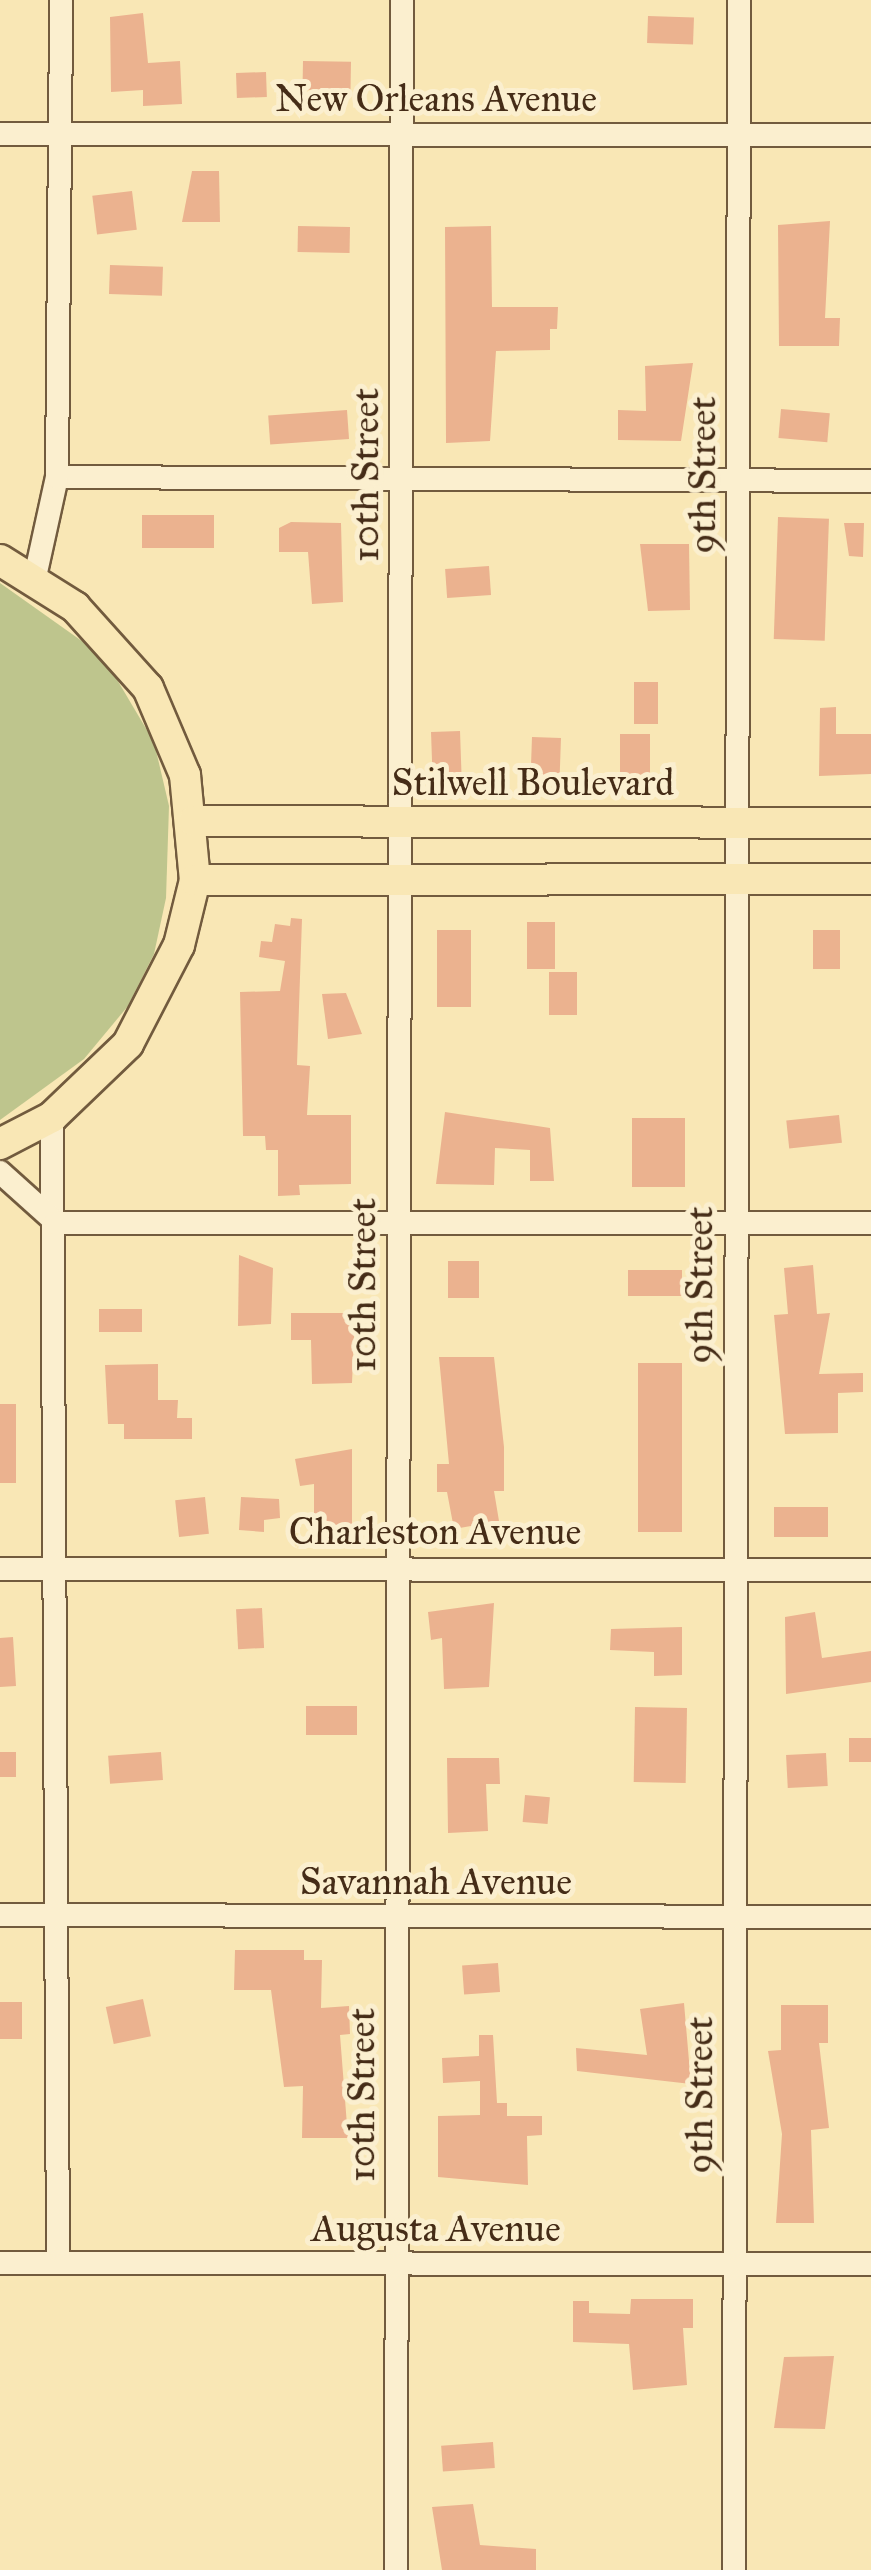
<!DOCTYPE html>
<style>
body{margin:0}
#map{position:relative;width:871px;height:2570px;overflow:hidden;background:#f9e7b5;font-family:"IM FELL Great Primer",serif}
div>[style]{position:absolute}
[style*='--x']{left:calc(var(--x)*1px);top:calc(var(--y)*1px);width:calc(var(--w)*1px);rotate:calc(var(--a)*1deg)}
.green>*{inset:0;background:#bec58d}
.building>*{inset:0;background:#ebb28f;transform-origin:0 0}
.roads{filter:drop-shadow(2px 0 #725b3e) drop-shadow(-2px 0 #725b3e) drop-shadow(0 2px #725b3e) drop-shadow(0 -2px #725b3e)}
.minor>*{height:22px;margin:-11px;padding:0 11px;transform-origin:11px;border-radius:11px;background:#fbefcf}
.major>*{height:30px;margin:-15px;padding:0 15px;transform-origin:15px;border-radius:15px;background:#f9e7b5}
span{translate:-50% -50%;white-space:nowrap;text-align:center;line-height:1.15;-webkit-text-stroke:10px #fbefcf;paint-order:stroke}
.street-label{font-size:38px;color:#452c17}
</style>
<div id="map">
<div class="green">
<div style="clip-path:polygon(0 583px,103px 656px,154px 742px,169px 806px,166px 898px,154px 954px,128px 1006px,84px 1059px,0 1120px)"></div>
</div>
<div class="building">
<div style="clip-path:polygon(143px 13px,148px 63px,180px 61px,182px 104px,143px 106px,143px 90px,111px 92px,110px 17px)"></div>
<div style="left:648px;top:16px;width:46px;height:27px;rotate:2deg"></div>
<div style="left:303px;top:61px;width:48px;height:29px;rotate:1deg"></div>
<div style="left:266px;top:72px;width:25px;height:30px;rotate:88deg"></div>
<div style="clip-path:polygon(192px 171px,219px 171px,220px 222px,182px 222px)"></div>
<div style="left:132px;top:191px;width:39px;height:40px;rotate:83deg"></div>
<div style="clip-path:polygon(830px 221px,825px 318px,840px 318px,839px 346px,779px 346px,778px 225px)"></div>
<div style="left:298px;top:226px;width:52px;height:26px;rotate:1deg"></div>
<div style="clip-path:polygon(491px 226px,492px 307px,558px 307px,557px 329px,550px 329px,550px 350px,496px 351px,490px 441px,446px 443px,445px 227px)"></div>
<div style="left:110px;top:265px;width:53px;height:29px;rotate:2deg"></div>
<div style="clip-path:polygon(693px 363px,681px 441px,618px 440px,618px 410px,646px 411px,645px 366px)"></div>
<div style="left:781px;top:409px;width:49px;height:29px;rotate:5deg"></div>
<div style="left:347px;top:410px;width:29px;height:79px;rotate:86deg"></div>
<div style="left:214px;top:515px;width:33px;height:72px;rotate:90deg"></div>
<div style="left:778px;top:517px;width:51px;height:122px;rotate:2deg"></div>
<div style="clip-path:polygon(291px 522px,341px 523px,343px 602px,312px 604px,308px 552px,279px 552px,279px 528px)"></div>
<div style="clip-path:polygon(844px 523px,864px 523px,863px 557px,849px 556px)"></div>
<div style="clip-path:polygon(640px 544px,689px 544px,690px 610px,648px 611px)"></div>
<div style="left:489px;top:566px;width:29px;height:44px;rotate:86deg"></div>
<div style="left:634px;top:682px;width:24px;height:42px"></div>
<div style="clip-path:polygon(836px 707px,836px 734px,871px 734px,871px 774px,819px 776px,820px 708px)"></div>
<div style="left:460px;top:731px;width:49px;height:29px;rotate:88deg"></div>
<div style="left:620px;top:734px;width:30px;height:50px"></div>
<div style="left:532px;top:737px;width:29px;height:38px;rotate:2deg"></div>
<div style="clip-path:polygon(291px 918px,302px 919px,297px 1065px,310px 1066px,307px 1115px,351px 1115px,351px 1184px,299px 1185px,300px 1195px,278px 1196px,278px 1150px,266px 1150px,265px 1136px,243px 1136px,240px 992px,280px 991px,285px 961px,259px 957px,261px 941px,272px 942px,275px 924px,290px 926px)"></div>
<div style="left:527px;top:922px;width:28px;height:47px"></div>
<div style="left:437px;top:930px;width:34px;height:77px"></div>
<div style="left:840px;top:930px;width:39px;height:27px;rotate:90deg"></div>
<div style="left:549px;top:972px;width:28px;height:43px"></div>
<div style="clip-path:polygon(346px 993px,362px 1034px,328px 1039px,322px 994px)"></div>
<div style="clip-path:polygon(445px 1112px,550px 1128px,554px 1181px,530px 1181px,530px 1150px,495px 1148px,494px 1185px,436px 1184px)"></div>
<div style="left:839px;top:1115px;width:28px;height:53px;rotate:84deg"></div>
<div style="left:632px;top:1118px;width:53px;height:69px"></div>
<div style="clip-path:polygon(239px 1255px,273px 1268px,271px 1324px,238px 1326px)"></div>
<div style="left:448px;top:1261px;width:31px;height:37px"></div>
<div style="clip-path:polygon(813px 1265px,817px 1314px,830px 1313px,819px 1374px,863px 1373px,863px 1392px,838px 1393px,838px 1433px,785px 1434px,774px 1315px,788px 1314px,784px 1268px)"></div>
<div style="left:628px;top:1270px;width:54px;height:26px"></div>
<div style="left:142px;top:1309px;width:23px;height:43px;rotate:90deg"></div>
<div style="clip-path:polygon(291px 1313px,355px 1313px,352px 1383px,312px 1384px,311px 1340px,291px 1340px)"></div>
<div style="clip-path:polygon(439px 1357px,494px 1357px,504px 1447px,504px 1491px,494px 1491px,499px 1521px,454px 1529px,447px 1492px,437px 1492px,437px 1464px,449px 1464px)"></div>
<div style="left:638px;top:1363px;width:44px;height:169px"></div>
<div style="clip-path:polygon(158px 1364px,158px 1400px,178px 1400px,177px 1418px,192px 1418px,192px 1439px,124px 1439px,124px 1424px,108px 1424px,105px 1365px)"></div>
<div style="left:0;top:1404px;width:16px;height:79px"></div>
<div style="clip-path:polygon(352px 1449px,352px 1528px,314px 1529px,314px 1484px,300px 1486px,295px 1459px)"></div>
<div style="left:205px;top:1497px;width:37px;height:30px;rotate:84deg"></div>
<div style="clip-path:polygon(241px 1497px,279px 1499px,280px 1518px,264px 1520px,264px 1532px,239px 1530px)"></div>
<div style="left:828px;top:1507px;width:30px;height:54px;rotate:90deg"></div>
<div style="clip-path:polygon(494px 1603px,489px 1687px,444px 1689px,442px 1638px,431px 1640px,428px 1612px)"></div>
<div style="left:262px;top:1608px;width:40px;height:26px;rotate:87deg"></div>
<div style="clip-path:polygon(815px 1612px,822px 1658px,871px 1651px,871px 1682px,786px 1694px,785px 1617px)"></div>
<div style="clip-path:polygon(682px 1627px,682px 1675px,654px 1676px,654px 1652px,610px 1650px,611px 1629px)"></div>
<div style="clip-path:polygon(13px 1637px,16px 1686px,0 1687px,0 1638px)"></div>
<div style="left:306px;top:1706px;width:51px;height:29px"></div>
<div style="left:635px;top:1707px;width:52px;height:75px;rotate:1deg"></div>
<div style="left:849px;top:1738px;width:22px;height:24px"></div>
<div style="left:0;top:1752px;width:16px;height:25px"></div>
<div style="left:161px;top:1752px;width:28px;height:53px;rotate:86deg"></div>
<div style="left:826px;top:1753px;width:33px;height:40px;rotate:87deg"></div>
<div style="clip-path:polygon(447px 1758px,499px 1758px,500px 1784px,486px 1784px,488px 1831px,448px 1833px)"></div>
<div style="left:525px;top:1795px;width:25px;height:27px;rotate:5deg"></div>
<div style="clip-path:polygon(235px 1950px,304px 1950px,304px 1960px,322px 1960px,321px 2008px,349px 2006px,350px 2034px,340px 2035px,348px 2138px,302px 2138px,303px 2086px,284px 2087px,271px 1990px,234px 1990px)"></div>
<div style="left:498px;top:1963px;width:29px;height:36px;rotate:86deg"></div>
<div style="left:143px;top:1999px;width:38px;height:38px;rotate:78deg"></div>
<div style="left:0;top:2002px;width:22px;height:37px"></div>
<div style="clip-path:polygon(684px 2003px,691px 2084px,577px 2071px,576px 2048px,647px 2055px,640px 2009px)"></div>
<div style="clip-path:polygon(781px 2005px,828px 2005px,828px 2043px,819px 2043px,829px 2128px,811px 2130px,814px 2223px,776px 2223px,782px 2134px,768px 2051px,781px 2050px)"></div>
<div style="clip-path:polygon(479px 2035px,493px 2035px,497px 2103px,507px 2103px,507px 2116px,542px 2116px,542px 2135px,527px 2136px,528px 2185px,438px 2177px,438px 2116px,480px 2115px,480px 2081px,443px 2083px,442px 2058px,479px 2056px)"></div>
<div style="clip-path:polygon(631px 2299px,693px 2299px,693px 2328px,683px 2328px,687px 2385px,633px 2390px,629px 2344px,573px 2342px,573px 2301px,589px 2301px,589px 2313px,630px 2314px)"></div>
<div style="clip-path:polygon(834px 2356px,825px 2429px,774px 2428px,784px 2357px)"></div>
<div style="left:493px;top:2442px;width:26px;height:52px;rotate:86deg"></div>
<div style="clip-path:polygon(473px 2504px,480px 2545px,536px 2549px,536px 2570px,442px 2570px,432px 2507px)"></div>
</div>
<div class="roads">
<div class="minor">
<div style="--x:0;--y:134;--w:871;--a:0.07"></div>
<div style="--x:57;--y:477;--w:814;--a:0.28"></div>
<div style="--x:35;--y:577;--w:102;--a:-77.6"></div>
<div style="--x:57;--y:477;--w:477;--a:-89.5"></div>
<div style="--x:52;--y:1117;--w:1146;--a:89.7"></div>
<div style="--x:0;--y:1172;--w:67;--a:42"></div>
<div style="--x:55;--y:1223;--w:816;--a:0"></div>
<div style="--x:0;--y:1569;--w:871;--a:0.07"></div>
<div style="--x:0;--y:1915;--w:871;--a:0.13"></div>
<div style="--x:0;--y:2263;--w:871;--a:0.07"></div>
<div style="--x:396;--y:2570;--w:2570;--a:-89.87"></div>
<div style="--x:734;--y:2570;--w:2570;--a:-89.89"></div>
</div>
<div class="major">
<div style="--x:0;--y:560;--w:89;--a:32.1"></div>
<div style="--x:75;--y:607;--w:109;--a:48"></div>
<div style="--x:148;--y:688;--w:95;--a:67"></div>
<div style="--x:185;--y:775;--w:105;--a:84.6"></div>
<div style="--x:195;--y:880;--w:67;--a:103.8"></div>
<div style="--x:179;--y:945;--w:111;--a:117.3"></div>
<div style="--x:128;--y:1044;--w:105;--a:136.2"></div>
<div style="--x:52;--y:1117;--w:59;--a:152.6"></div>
<div style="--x:194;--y:821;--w:677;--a:0.17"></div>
<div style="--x:195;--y:880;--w:676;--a:-0.08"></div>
</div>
</div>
<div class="street-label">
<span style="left:436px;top:99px">New Orleans Avenue</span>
<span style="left:366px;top:475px;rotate:-90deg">10th Street</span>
<span style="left:703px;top:475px;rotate:-90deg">9th Street</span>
<span style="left:533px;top:783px">Stilwell Boulevard</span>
<span style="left:363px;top:1285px;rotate:-90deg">10th Street</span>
<span style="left:700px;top:1285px;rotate:-90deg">9th Street</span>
<span style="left:435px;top:1532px">Charleston Avenue</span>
<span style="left:436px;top:1882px">Savannah Avenue</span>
<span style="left:362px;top:2095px;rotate:-90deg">10th Street</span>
<span style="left:700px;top:2095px;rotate:-90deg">9th Street</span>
<span style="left:436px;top:2229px">Augusta Avenue</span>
</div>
</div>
